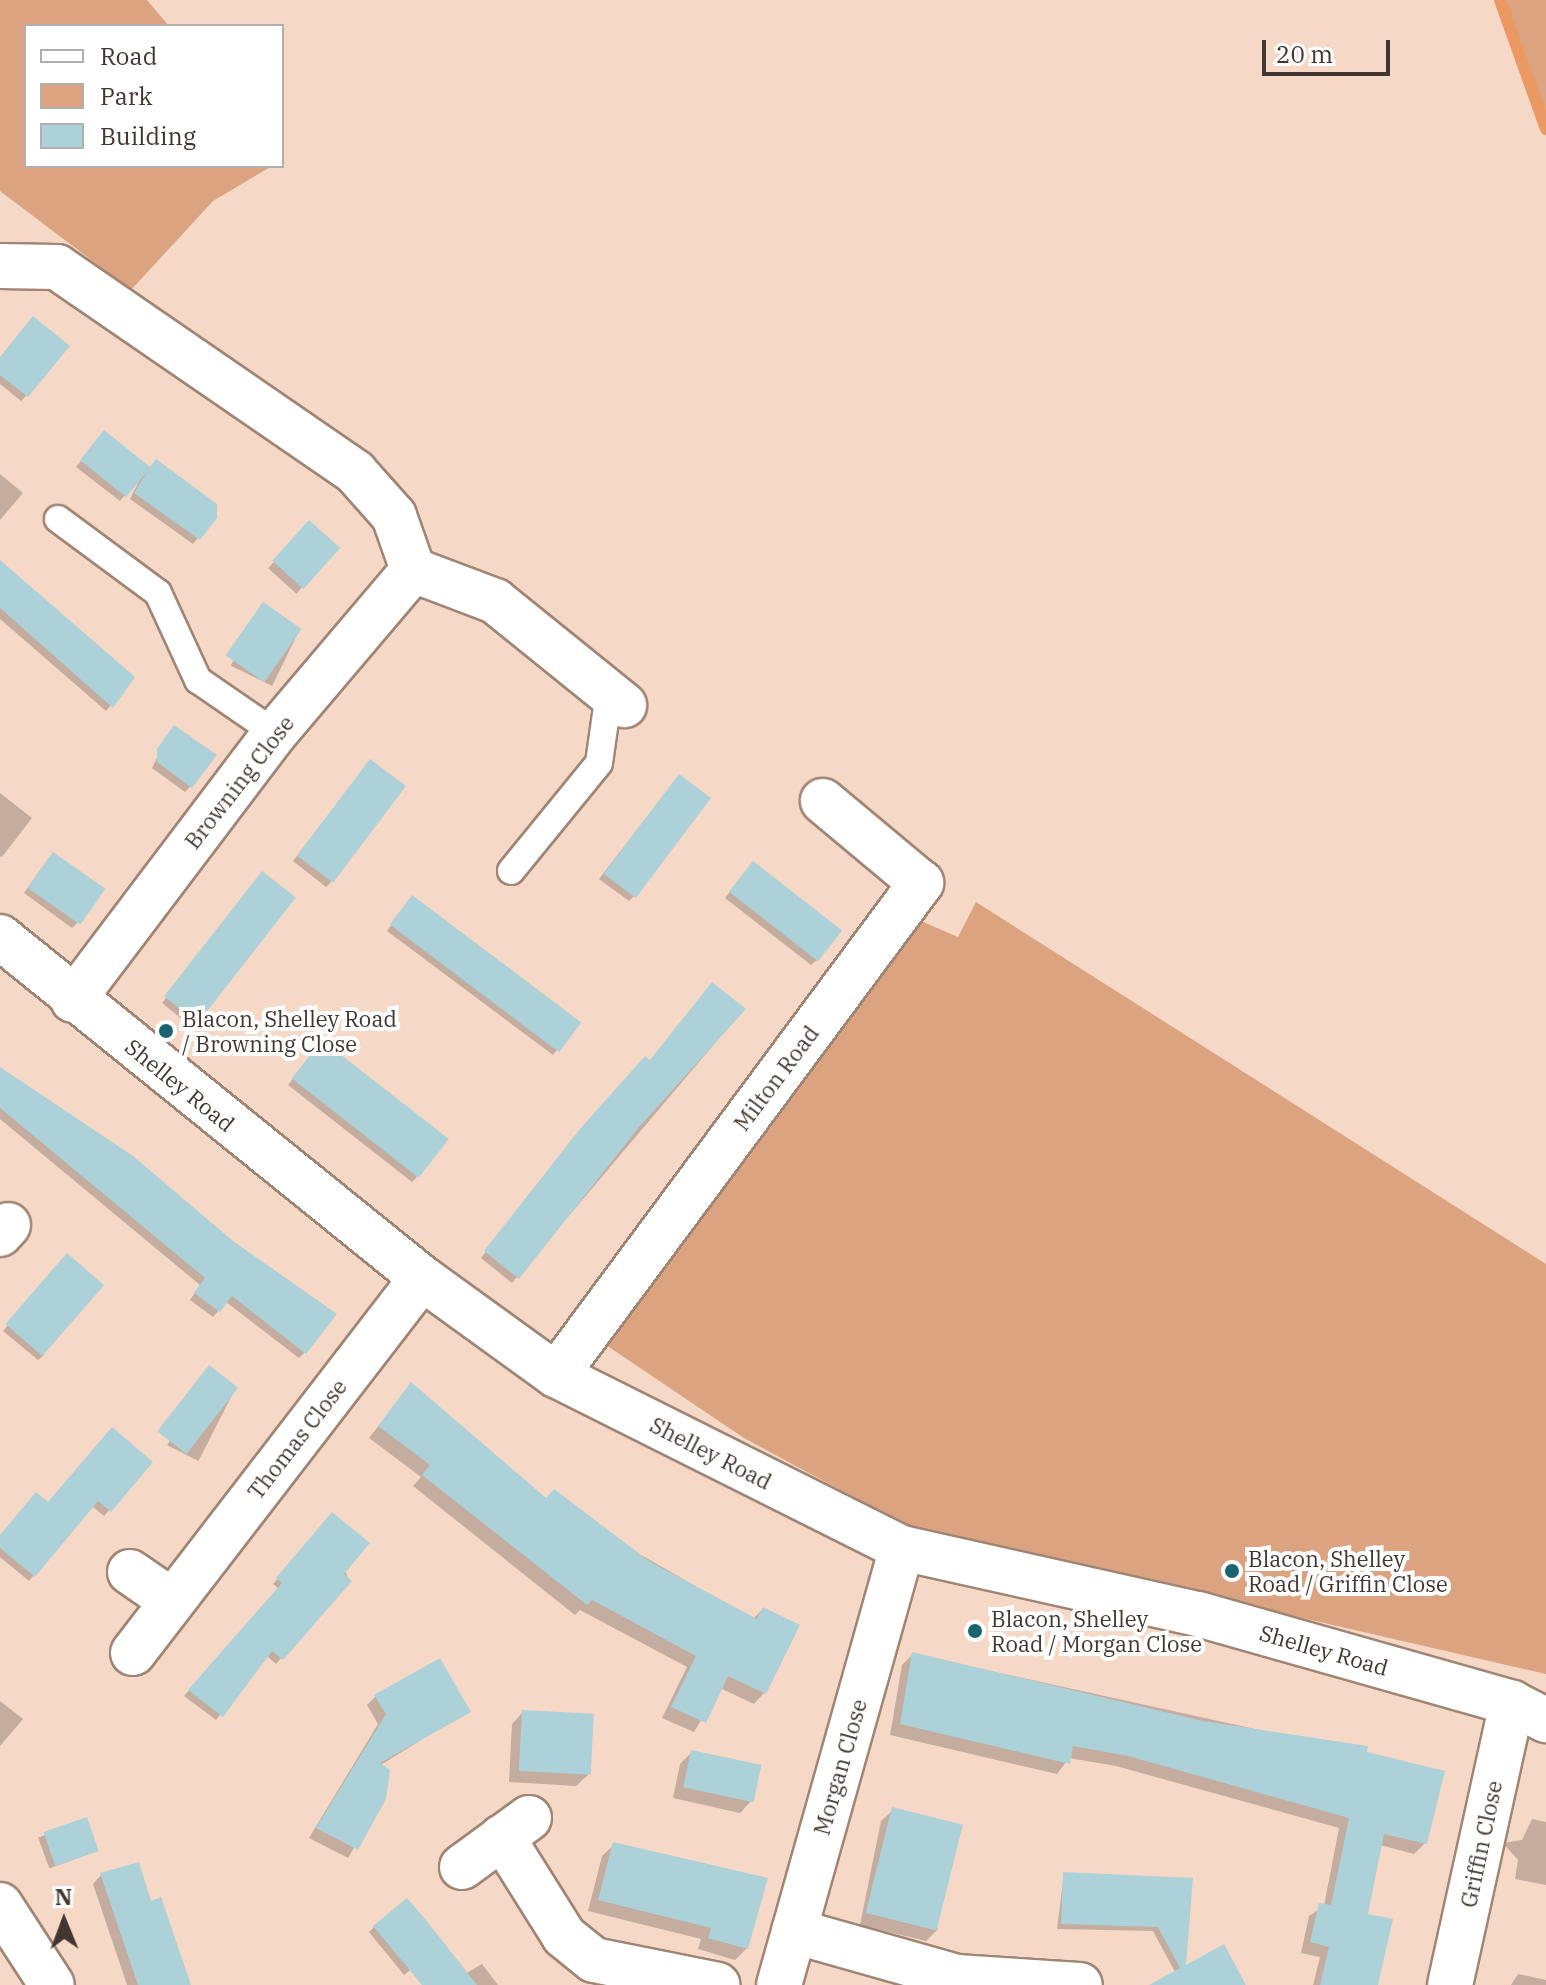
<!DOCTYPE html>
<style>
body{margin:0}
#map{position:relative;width:1546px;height:1985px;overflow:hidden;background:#f6d8c7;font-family:"IBM Plex Serif",serif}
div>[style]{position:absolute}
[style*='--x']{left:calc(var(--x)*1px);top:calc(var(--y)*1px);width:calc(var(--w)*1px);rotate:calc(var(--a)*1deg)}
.green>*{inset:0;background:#dca381}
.shadow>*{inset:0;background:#0003;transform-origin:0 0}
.stream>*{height:12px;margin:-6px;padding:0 6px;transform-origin:6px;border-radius:6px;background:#ec9863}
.building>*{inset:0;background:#acd1d8;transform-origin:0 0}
.roads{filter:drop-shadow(2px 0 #a08575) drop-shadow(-2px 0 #a08575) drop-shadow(0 2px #a08575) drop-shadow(0 -2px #a08575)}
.service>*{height:26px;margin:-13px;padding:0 13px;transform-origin:13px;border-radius:13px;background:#fff}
.minor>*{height:44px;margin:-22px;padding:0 22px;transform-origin:22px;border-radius:22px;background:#fff}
.tertiary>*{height:44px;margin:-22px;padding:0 22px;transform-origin:22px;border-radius:22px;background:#fff}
.dots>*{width:22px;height:22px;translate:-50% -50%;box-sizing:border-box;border:4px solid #fff;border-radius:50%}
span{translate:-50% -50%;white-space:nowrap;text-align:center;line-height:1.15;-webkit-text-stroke:8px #fff;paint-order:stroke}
.street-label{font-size:22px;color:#423730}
.poi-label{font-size:22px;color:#423730}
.left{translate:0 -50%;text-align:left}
.legend{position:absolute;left:24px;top:24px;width:260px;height:144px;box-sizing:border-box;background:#fff;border:2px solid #b3afac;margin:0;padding:10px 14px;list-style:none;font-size:24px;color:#423730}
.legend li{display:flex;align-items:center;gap:16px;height:40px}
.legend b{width:40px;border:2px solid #b3afac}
.north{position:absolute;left:24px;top:1881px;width:80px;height:80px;-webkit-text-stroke:6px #fff;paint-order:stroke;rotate:359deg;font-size:22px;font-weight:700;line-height:32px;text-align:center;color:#423730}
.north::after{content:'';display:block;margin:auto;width:28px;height:36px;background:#423730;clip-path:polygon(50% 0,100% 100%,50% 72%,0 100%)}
.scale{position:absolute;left:1262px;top:40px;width:128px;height:36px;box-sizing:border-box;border:4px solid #423730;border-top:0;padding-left:10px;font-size:24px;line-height:28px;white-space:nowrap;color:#423730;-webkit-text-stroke:6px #fff;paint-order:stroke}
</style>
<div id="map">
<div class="green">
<div style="clip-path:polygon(0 0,147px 0,169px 26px,26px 26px,26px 166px,272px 166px,213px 201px,131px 290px,0 191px)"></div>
<div style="clip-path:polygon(1500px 0,1546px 0,1546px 129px)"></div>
<div style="clip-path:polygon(976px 902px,1546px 1264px,1546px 1674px,911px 1528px,744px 1438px,603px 1343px,914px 918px,958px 937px)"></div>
</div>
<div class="shadow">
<div style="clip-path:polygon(0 358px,26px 396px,21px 401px,0 384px)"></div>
<div style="clip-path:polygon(99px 437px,215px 517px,193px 544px,130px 499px,142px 475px,120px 501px,76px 467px)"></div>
<div style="clip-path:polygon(0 474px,23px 493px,0 520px)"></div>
<div style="left:309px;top:523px;width:38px;height:61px;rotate:42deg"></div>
<div style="clip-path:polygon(0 576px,133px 677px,106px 711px,0 619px)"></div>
<div style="left:258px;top:610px;width:46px;height:62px;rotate:26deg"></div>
<div style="clip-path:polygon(170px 732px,190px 787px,185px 792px,152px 768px)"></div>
<div style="clip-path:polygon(365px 767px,331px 882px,326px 887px,293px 861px)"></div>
<div style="clip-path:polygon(674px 782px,634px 896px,629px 901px,599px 879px)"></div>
<div style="clip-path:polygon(0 793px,32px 818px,2px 857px,0 856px)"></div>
<div style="clip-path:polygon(48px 859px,77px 923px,72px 928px,24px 893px)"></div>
<div style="clip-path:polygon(748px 869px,817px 960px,811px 965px,725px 898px)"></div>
<div style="clip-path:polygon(257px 879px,198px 1023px,193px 1028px,162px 1003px)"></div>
<div style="clip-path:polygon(407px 903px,579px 1022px,553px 1055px,387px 931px)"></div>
<div style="clip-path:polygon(743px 1010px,512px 1283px,481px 1258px,575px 1136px,649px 1062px)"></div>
<div style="clip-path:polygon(317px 1048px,417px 1177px,412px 1182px,288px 1085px)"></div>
<div style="clip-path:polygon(0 1069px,131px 1158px,305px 1352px,299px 1358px,226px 1302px,213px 1317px,190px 1300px,200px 1285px,0 1119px)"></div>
<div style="clip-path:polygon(62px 1261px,44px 1355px,38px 1360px,3px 1331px)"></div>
<div style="left:204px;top:1373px;width:35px;height:81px;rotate:27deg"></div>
<div style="clip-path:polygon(411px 1385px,545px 1500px,753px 1619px,763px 1609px,764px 1693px,754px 1704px,720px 1688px,694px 1732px,662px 1718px,687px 1667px,580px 1610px,575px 1615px,413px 1486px,421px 1477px,369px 1438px)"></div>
<div style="clip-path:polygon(151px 1462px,104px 1516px,92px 1506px,29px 1581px,0 1557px,0 1537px,48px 1504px)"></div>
<div style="clip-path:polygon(327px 1519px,349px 1581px,276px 1664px,267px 1656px,216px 1720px,184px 1696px,279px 1589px,273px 1584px)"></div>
<div style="clip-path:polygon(913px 1654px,1365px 1753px,1425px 1843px,1414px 1854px,1380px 1845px,1365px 1915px,1376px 1985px,1313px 1985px,1320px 1957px,1301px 1953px,1309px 1916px,1324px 1906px,1339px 1828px,1116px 1766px,1069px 1758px,1057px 1774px,890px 1735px,902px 1665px)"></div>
<div style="clip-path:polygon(376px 1696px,468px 1711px,379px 1766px,384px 1798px,348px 1858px,309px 1838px,378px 1724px,367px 1705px)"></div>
<div style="clip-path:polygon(0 1701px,23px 1719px,0 1746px)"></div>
<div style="clip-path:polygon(523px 1712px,588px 1775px,576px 1786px,509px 1782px,512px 1724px)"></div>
<div style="clip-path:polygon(692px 1752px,751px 1801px,740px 1813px,673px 1798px,680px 1764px)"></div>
<div style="clip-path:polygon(893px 1810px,938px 1929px,926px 1941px,860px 1925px,881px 1821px)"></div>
<div style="clip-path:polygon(1532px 1819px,1546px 1822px,1546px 1885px,1515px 1879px,1518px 1860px,1503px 1843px,1522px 1840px)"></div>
<div style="left:86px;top:1820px;width:33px;height:51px;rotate:70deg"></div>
<div style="clip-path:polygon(614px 1845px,747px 1948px,735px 1960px,698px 1949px,701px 1939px,588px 1911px,602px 1856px)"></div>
<div style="clip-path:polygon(1064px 1874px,1191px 1879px,1183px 1969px,1224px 1985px,1182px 1985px,1153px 1931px,1057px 1929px)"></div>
<div style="clip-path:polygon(101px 1875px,150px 1904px,189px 1985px,127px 1985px,93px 1884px)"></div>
<div style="clip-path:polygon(374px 1927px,436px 1949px,404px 1975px,369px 1932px)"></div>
<div style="clip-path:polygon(482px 1964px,498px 1985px,446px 1985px)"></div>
<div style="clip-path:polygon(1518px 1974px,1546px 1980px,1546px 1985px,1511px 1985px)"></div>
</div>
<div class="stream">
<div style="--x:1500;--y:0;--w:137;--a:70.4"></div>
</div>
<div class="building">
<div style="clip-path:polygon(33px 316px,70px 346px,28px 397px,0 375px,0 357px)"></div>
<div style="clip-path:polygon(104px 430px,150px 467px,156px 459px,217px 504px,217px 518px,200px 540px,134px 493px,147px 472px,126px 497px,80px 460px)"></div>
<div style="left:309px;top:520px;width:42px;height:55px;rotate:42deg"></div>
<div style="clip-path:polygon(0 560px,135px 677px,113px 708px,0 608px)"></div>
<div style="left:263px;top:602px;width:47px;height:65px;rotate:35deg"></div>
<div style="clip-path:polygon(174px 725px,217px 755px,192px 788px,157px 762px,157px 749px)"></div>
<div style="left:370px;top:759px;width:45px;height:121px;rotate:37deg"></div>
<div style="left:679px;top:774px;width:40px;height:125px;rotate:37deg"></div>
<div style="left:53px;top:852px;width:64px;height:44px;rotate:35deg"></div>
<div style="left:753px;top:861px;width:113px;height:39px;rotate:38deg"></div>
<div style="left:262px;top:871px;width:43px;height:159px;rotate:38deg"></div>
<div style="left:412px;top:895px;width:212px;height:37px;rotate:37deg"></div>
<div style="clip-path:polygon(712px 982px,746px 1009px,639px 1127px,519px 1279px,484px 1251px,580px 1129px,645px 1056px,650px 1060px)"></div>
<div style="left:322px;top:1040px;width:161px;height:49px;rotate:38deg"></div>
<div style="clip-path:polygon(0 1067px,133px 1156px,233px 1241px,337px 1314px,306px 1354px,232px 1296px,220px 1312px,194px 1293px,205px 1278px,0 1108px)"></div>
<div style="left:67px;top:1253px;width:49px;height:94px;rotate:41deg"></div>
<div style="left:209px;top:1365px;width:37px;height:84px;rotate:38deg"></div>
<div style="clip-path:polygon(411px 1382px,546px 1498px,554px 1489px,649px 1561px,757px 1619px,763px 1607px,800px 1625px,766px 1694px,728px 1676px,706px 1723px,671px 1707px,696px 1656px,592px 1600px,587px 1605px,422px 1475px,430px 1465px,378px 1426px)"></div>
<div style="clip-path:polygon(112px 1427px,153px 1462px,111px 1512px,98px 1501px,35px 1577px,0 1548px,0 1535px,36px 1492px,48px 1502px)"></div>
<div style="clip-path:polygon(332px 1512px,370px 1543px,344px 1574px,352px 1581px,283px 1660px,272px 1651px,223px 1717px,188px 1690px,282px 1583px,276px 1578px)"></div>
<div style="clip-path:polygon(912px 1652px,1203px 1721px,1368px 1746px,1367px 1752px,1445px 1771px,1427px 1844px,1384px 1834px,1368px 1914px,1393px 1919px,1378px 1985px,1320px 1985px,1329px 1947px,1310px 1942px,1319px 1903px,1331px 1905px,1349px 1818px,1128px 1756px,1073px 1746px,1070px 1764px,900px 1724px)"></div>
<div style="clip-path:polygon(440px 1658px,471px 1712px,380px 1763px,390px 1770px,386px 1799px,358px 1850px,316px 1828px,386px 1714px,374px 1695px)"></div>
<div style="left:522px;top:1710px;width:72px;height:61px;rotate:3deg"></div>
<div style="left:691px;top:1750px;width:72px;height:38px;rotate:12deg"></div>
<div style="left:892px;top:1807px;width:73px;height:109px;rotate:14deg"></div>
<div style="left:87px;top:1817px;width:36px;height:46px;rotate:71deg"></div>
<div style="clip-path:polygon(613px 1842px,768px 1878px,748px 1949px,708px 1938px,711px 1928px,598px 1900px)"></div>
<div style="clip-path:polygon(139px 1862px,151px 1901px,161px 1897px,191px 1985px,138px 1985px,100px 1873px)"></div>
<div style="clip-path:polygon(1063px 1872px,1193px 1878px,1186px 1965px,1224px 1944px,1246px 1985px,1149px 1985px,1180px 1968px,1158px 1927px,1061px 1924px)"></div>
<div style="clip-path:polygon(407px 1898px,426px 1920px,477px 1985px,422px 1985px,373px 1926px)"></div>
</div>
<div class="roads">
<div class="service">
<div style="--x:58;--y:519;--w:124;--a:36.5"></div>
<div style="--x:158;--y:593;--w:96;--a:65.3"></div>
<div style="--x:198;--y:680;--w:93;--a:34.5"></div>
<div style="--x:511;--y:871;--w:139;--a:-50.8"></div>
<div style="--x:599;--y:763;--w:71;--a:-81.9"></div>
</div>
<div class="minor">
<div style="--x:0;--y:266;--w:57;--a:1"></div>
<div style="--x:57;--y:267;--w:362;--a:34.5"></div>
<div style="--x:355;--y:472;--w:59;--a:48.4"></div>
<div style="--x:394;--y:516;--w:57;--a:70.6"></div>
<div style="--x:413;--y:570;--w:88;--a:20.7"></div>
<div style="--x:495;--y:601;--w:166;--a:38.9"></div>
<div style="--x:73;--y:1000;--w:335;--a:-52.9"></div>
<div style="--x:275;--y:733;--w:214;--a:-49.7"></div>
<div style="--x:0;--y:1234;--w:12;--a:-48"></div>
<div style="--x:556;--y:1375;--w:613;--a:-53.43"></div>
<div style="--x:921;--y:883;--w:128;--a:-140.1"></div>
<div style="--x:130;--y:1572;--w:51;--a:34.6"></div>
<div style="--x:133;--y:1653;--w:473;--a:-52.4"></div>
<div style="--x:502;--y:1837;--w:117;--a:57.9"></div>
<div style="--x:564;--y:1936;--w:38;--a:39"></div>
<div style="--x:594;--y:1960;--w:126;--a:11.4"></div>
<div style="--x:462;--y:1867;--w:83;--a:-36.2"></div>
<div style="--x:0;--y:1905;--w:95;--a:57"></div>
<div style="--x:794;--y:1931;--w:169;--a:15.8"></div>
<div style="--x:957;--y:1977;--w:123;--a:3.7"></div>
<div style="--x:779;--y:1985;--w:454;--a:-74.3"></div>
<div style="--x:1450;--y:1985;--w:289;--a:-77.6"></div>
</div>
<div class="tertiary">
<div style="--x:0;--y:937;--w:543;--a:38.94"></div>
<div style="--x:422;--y:1278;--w:165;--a:35.9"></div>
<div style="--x:556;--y:1375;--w:387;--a:26.6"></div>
<div style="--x:902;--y:1548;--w:303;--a:12.6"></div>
<div style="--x:1198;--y:1614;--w:326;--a:15.8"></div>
<div style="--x:1512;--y:1703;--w:38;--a:27"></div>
</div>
</div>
<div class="dots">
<div style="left:166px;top:1031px;background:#1a6471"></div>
<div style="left:1232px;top:1571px;background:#1a6471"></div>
<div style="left:975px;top:1631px;background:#1a6471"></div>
</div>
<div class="street-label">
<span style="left:239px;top:782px;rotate:-52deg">Browning Close</span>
<span style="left:776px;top:1078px;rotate:-53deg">Milton Road</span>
<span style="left:180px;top:1085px;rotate:39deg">Shelley Road</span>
<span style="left:297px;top:1439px;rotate:-52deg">Thomas Close</span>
<span style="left:711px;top:1453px;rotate:27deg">Shelley Road</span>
<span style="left:1324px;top:1650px;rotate:16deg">Shelley Road</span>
<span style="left:840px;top:1767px;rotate:-74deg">Morgan Close</span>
<span style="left:1481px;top:1844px;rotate:-78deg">Griffin Close</span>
</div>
<div class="poi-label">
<span class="left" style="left:182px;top:1031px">Blacon, Shelley Road<br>/ Browning Close</span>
<span class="left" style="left:1248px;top:1571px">Blacon, Shelley<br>Road / Griffin Close</span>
<span class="left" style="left:991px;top:1631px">Blacon, Shelley<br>Road / Morgan Close</span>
</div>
<ul class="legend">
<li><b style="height:10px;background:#fff"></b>Road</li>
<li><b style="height:22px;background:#dca381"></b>Park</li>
<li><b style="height:22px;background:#acd1d8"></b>Building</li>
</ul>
<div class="north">N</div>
<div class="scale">20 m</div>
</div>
